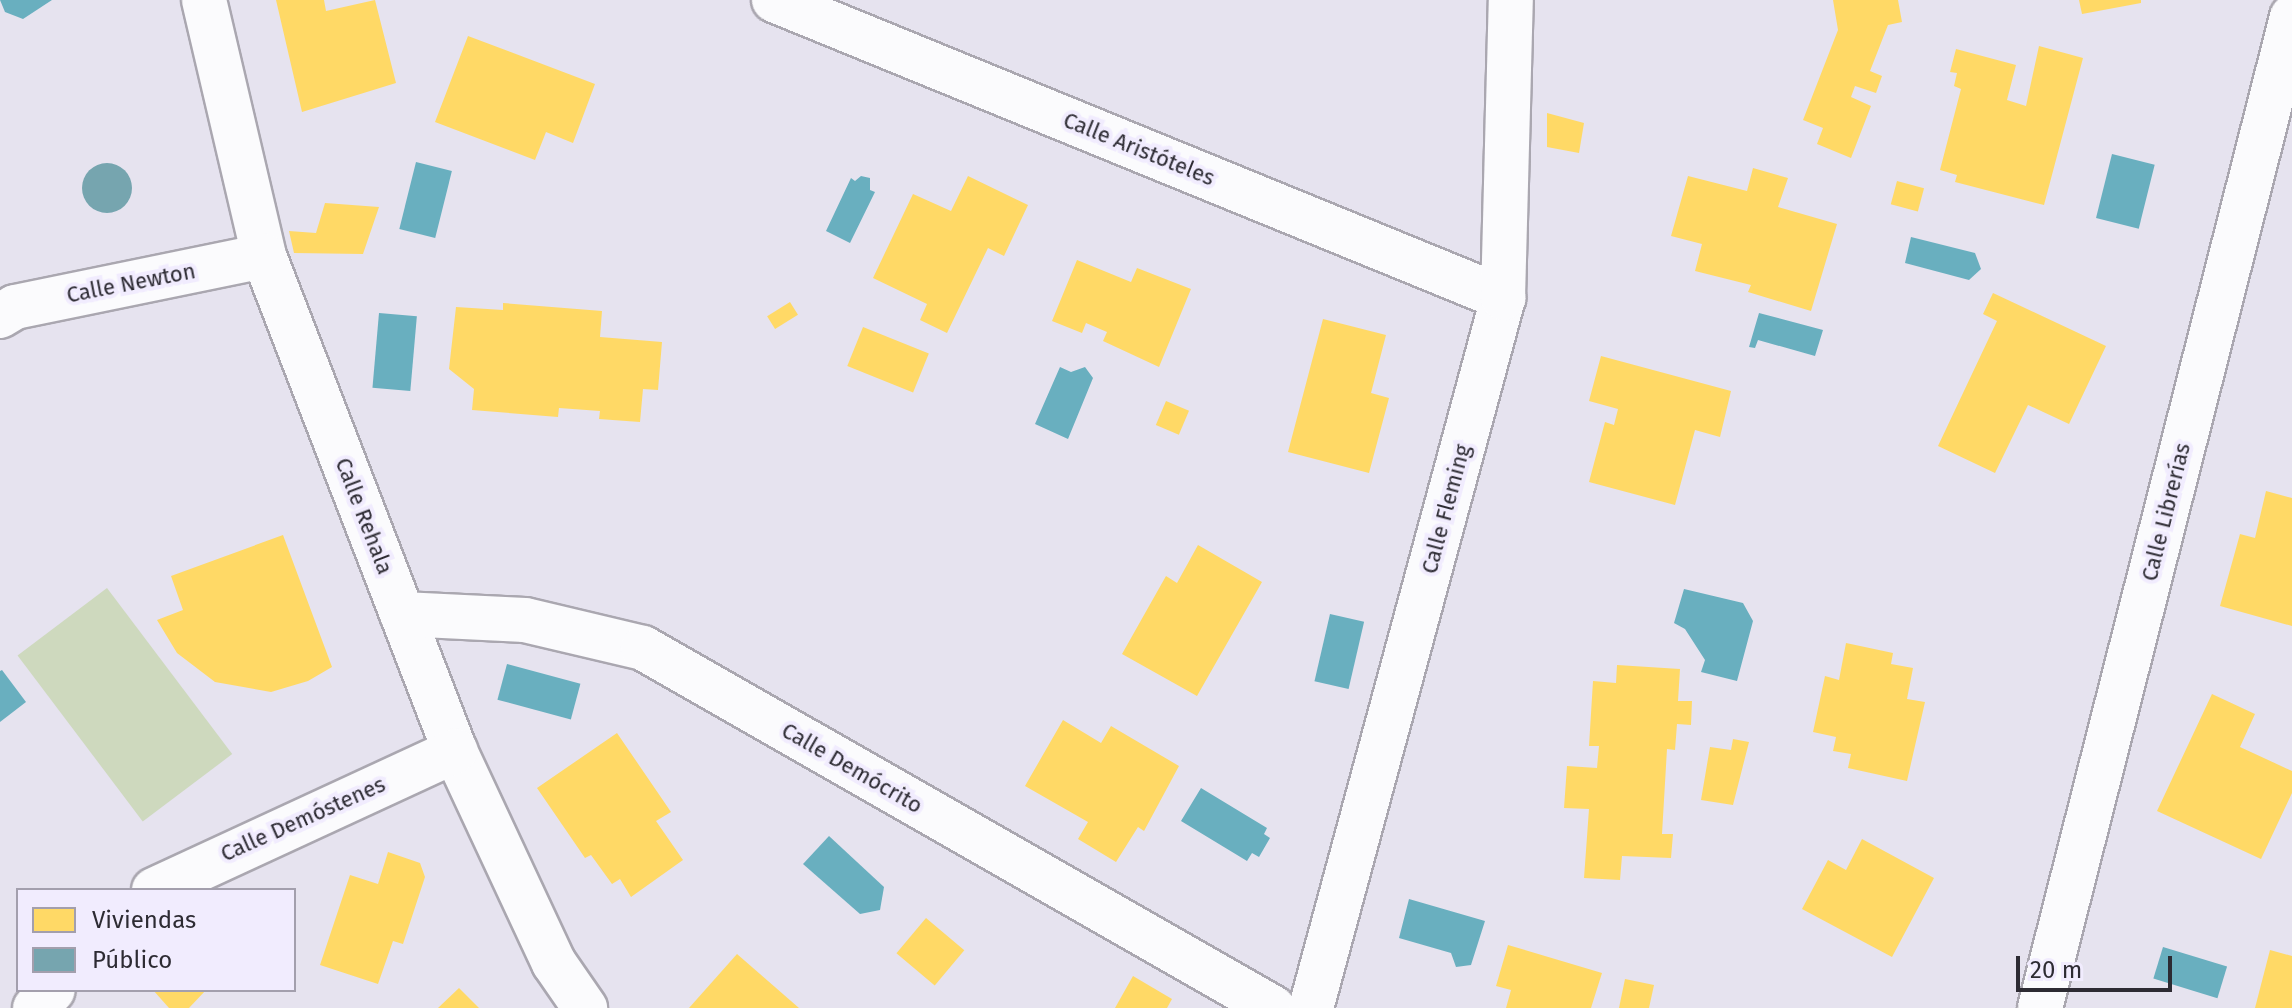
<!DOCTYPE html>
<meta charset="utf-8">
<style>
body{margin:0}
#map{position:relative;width:2292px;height:1008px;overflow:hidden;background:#e6e3ef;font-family:"Fira Sans",sans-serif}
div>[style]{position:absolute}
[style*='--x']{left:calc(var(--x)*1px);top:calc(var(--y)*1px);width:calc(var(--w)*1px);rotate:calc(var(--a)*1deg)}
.green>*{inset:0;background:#ced9be;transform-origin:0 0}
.water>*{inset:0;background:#69afbf;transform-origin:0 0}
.homes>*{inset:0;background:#ffd966;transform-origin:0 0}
.public>*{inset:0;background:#76a5af}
.round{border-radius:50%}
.roads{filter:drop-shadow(2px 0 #aaa7b0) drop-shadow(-2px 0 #aaa7b0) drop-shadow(0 2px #aaa7b0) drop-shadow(0 -2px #aaa7b0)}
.minor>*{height:44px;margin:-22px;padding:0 22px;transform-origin:22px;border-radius:22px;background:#fbfbfd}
span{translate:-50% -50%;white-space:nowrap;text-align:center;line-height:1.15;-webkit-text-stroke:8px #f1ecfe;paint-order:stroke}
.street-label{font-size:22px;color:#2d2b33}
.legend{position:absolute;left:16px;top:888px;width:280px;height:104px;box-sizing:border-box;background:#f1ecfe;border:2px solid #a39fad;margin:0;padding:10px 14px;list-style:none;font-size:24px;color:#2d2b33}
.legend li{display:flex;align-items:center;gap:16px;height:40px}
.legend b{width:40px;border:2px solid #a39fad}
.scale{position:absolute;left:2016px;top:956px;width:156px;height:36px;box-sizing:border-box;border:4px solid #2d2b33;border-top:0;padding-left:10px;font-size:24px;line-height:28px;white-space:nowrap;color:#2d2b33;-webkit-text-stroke:6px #f1ecfe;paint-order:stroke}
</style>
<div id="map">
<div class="green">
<div style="left:107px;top:588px;width:208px;height:112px;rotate:53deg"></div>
</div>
<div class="water">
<div style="clip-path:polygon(0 0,52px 0,23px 19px,5px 12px)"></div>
<div style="left:2112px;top:154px;width:44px;height:66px;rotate:14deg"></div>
<div style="left:416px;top:162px;width:37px;height:69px;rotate:14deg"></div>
<div style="clip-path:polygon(861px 176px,870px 178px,870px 190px,875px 192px,850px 243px,826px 231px,851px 178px,855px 181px)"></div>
<div style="clip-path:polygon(1911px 237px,1975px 253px,1981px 269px,1969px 280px,1905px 263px)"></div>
<div style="left:379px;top:313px;width:38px;height:75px;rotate:5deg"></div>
<div style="clip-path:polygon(1759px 313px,1823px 330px,1815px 356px,1758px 340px,1755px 348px,1749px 347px)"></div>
<div style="clip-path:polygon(1060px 367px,1071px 372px,1085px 367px,1093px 378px,1068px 439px,1035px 424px)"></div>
<div style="clip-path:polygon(1684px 589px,1743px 603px,1753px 621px,1737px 681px,1701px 672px,1705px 660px,1685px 629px,1674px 623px)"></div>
<div style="left:1330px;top:614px;width:35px;height:69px;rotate:13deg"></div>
<div style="left:507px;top:664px;width:76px;height:37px;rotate:15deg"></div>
<div style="clip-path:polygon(2px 670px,26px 702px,0 722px,0 671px)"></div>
<div style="clip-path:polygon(1201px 788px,1267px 828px,1264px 834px,1270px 838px,1259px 857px,1252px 853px,1247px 861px,1181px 821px)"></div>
<div style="clip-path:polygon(829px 836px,884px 887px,880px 910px,860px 914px,803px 864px)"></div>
<div style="clip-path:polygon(1409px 899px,1485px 921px,1471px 965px,1456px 967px,1451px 953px,1399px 938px)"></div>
<div style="left:2163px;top:947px;width:67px;height:33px;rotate:17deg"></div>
</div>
<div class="homes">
<div style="clip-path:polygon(276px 0,324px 0,326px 11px,375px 0,396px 83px,302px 112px)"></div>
<div style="clip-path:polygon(1833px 0,1898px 0,1902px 22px,1888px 25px,1870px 71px,1882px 76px,1876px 93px,1855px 86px,1851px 97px,1871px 106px,1851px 158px,1817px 144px,1823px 128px,1803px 120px,1838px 30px)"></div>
<div style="clip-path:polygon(2079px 0,2141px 0,2141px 3px,2082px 14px)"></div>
<div style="clip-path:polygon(468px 36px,595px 84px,573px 143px,546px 132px,535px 160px,435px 122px)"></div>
<div style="clip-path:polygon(2039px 46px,2083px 58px,2044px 205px,1955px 182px,1957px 175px,1940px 170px,1961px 89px,1954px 86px,1957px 73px,1950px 72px,1956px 49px,2016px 65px,2007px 100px,2026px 106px)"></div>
<div style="clip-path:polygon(1547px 113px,1584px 123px,1579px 153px,1547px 147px)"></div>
<div style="clip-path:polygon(1753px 168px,1788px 178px,1778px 207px,1837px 224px,1811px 311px,1748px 292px,1751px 285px,1695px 271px,1702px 244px,1671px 236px,1688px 176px,1747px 191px)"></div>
<div style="clip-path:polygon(968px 176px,1028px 205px,1004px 256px,988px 248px,947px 333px,920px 320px,927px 304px,873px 278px,913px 194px,951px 211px)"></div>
<div style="left:1897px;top:181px;width:28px;height:24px;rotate:15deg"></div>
<div style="clip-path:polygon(325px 203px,379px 207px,363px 254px,294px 253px,289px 231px,316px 233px)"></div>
<div style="clip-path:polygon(1077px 260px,1131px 282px,1137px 268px,1191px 289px,1159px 367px,1103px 341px,1107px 332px,1086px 323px,1082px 333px,1052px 321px)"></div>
<div style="clip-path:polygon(1993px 293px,2106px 346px,2069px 424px,2028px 405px,1995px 473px,1938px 446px,1997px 321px,1983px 314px)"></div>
<div style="left:790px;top:302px;width:15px;height:27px;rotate:58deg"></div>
<div style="clip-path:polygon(503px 303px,602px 311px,600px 337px,662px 342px,658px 390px,643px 389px,640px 422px,599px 419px,600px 411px,559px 408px,558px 417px,472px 410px,474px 389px,449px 369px,456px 307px,503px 310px)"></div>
<div style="clip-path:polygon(1323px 319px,1386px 335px,1371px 393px,1389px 398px,1369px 473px,1288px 452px)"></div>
<div style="left:863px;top:327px;width:71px;height:42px;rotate:22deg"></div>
<div style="clip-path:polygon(1601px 356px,1731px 391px,1720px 437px,1695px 430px,1675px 505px,1589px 482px,1605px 422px,1614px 425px,1618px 409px,1589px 401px)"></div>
<div style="left:1166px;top:401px;width:25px;height:26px;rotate:23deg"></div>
<div style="clip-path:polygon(2266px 491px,2292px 498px,2292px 626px,2220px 606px,2240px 534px,2255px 538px)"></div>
<div style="clip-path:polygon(283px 535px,332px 667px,308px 681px,271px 692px,215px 682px,177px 653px,157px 620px,183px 610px,171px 576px)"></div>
<div style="clip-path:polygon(1198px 545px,1262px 582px,1197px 696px,1122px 654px,1166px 576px,1177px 583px)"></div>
<div style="clip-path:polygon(1846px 643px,1893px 653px,1891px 664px,1913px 668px,1907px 699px,1925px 702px,1907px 781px,1848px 768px,1851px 754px,1833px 751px,1836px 737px,1813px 732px,1825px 676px,1839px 680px)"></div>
<div style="clip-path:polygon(1617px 665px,1680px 669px,1678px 701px,1692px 701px,1691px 725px,1677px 724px,1675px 750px,1667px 749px,1662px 834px,1673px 834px,1671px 858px,1622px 856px,1620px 880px,1584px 878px,1589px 809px,1564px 808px,1567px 766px,1597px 768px,1599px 746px,1589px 746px,1593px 681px,1616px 683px)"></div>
<div style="clip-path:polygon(2212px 694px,2255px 714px,2240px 747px,2292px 771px,2292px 793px,2261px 859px,2157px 811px)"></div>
<div style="clip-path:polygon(1063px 720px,1101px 743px,1111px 726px,1179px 766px,1144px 831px,1138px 827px,1116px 862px,1078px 839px,1088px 822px,1025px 786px)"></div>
<div style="clip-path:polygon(617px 733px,671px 812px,656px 821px,683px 860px,631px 897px,620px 879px,612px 884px,591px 855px,585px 858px,537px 788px)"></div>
<div style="clip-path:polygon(1733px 739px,1749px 742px,1733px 805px,1701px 800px,1710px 747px,1731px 750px)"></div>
<div style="clip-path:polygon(1862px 839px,1934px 878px,1892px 957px,1802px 909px,1828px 860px,1846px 870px)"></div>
<div style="clip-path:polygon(388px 852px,420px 863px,425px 877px,403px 944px,393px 941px,378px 984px,320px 965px,350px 875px,378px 884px)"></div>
<div style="left:926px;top:918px;width:50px;height:46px;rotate:40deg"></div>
<div style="clip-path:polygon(1508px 945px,1602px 973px,1591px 1008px,1506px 1008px,1511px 990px,1496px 986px)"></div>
<div style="clip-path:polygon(2270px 950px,2292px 956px,2292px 1008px,2255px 1008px)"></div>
<div style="clip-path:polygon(737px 954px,799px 1008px,689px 1008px)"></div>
<div style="clip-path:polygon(1133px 976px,1172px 999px,1167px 1008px,1115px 1008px)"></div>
<div style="clip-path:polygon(1625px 979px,1654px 985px,1649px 1008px,1619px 1008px)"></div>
<div style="clip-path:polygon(459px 988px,479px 1008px,438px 1008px)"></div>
<div style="clip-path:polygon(153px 990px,206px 990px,189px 1008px,169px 1008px)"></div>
</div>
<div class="public">
<div class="round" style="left:82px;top:163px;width:50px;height:50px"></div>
</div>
<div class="roads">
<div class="minor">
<div style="--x:204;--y:0;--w:263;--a:76.8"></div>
<div style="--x:264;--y:256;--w:531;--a:68.9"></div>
<div style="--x:455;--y:751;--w:234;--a:65"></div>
<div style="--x:554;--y:963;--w:55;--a:55.4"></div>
<div style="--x:774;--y:0;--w:788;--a:22.23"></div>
<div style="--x:0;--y:316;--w:17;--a:-31"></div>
<div style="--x:15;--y:307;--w:254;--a:-11.6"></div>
<div style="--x:402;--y:614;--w:123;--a:2.8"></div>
<div style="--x:525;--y:620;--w:121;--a:13.3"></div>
<div style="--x:643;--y:648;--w:726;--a:29.74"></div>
<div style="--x:154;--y:890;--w:332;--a:-24.8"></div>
<div style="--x:35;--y:1008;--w:25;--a:-45"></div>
<div style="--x:1311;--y:1008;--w:736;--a:-74.87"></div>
<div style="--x:1503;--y:298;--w:298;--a:-88.5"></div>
<div style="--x:2040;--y:1008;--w:1023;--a:-75.73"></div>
</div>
</div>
<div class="street-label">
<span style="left:1139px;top:149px;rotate:22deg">Calle Aristóteles</span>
<span style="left:131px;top:283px;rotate:-11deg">Calle Newton</span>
<span style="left:1446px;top:509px;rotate:-75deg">Calle Fleming</span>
<span style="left:2166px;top:512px;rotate:-76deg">Calle Librerías</span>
<span style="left:364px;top:516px;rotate:69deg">Calle Rehala</span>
<span style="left:852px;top:768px;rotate:30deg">Calle Demócrito</span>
<span style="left:303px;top:819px;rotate:-24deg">Calle Demóstenes</span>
</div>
<ul class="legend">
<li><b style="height:22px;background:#ffd966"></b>Viviendas</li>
<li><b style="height:22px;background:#76a5af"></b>Público</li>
</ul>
<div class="scale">20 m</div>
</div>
